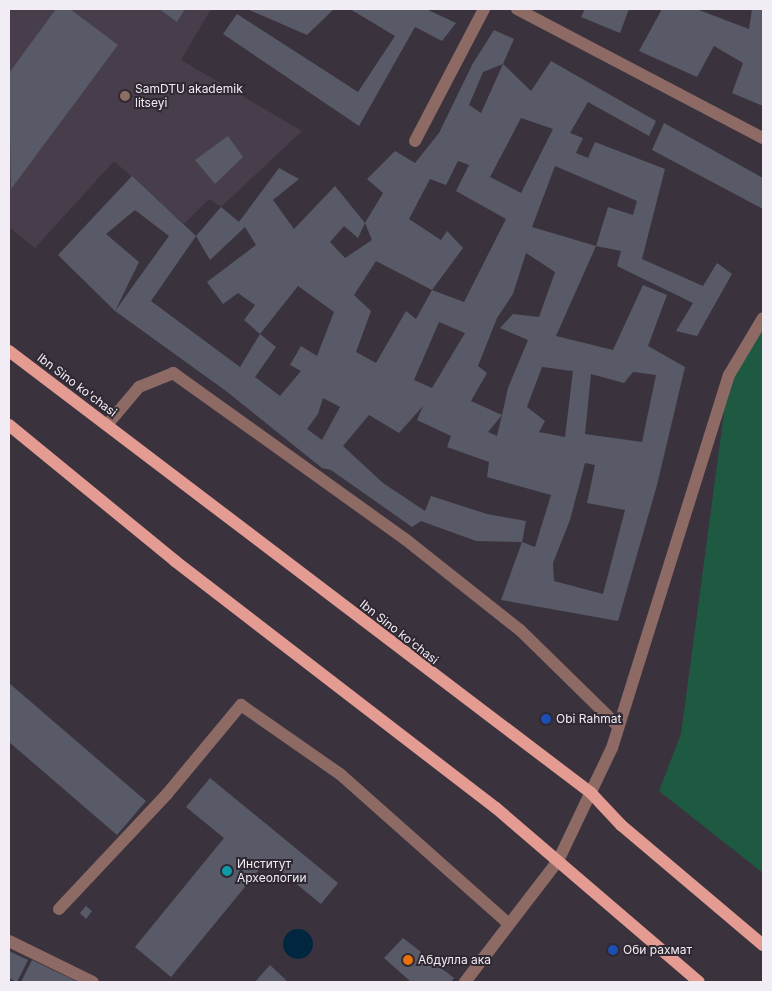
<!DOCTYPE html>
<meta charset="utf-8">
<style>
body{margin:0}
#map{position:relative;width:772px;height:991px;overflow:hidden;background:#3a333e;font-family:Inter,sans-serif}
div>[style]{position:absolute}
[style*='--x']{left:calc(var(--x)*1px);top:calc(var(--y)*1px);width:calc(var(--w)*1px);rotate:calc(var(--a)*1deg)}
.education>*{inset:0;background:#483d4b}
.green>*{inset:0;background:#1e5941}
.water>*{inset:0;background:#00273f}
.round{border-radius:50%}
.building>*{inset:0;background:#585a67}
.minor>*{height:12px;margin:-6px;padding:0 6px;transform-origin:6px;border-radius:6px;background:#8e6a65}
.major>*{height:12px;margin:-6px;padding:0 6px;transform-origin:6px;border-radius:6px;background:#e39b92}
.dots>*{width:14px;height:14px;translate:-50% -50%;box-sizing:border-box;border:2px solid #302933;border-radius:50%}
span{translate:-50% -50%;white-space:nowrap;text-align:center;line-height:1.15;-webkit-text-stroke:4px #302933;paint-order:stroke}
.poi-label{font-size:12px;color:#f2edf4}
.left{translate:0 -50%;text-align:left}
.street-label{font-size:12px;color:#f2edf4}
.frame{position:absolute;inset:0;border:10px solid #f2edf4;pointer-events:none}
</style>
<div id="map">
<div class="education">
<div style="clip-path:polygon(9px 9px,211px 9px,181px 60px,302px 131px,221px 207px,209px 199px,184px 224px,114px 161px,35px 248px,9px 227px)"></div>
</div>
<div class="green">
<div style="clip-path:polygon(763px 328px,763px 873px,659px 791px,681px 734px,729px 375px)"></div>
</div>
<div class="water">
<div class="round" style="left:283px;top:929px;width:30px;height:30px"></div>
</div>
<div class="building">
<div style="clip-path:polygon(56px 9px,70px 9px,118px 45px,11px 189px,9px 73px)"></div>
<div style="clip-path:polygon(159px 9px,185px 9px,177px 22px)"></div>
<div style="clip-path:polygon(247px 9px,334px 9px,307px 35px)"></div>
<div style="clip-path:polygon(350px 9px,426px 9px,456px 23px,442px 41px,415px 27px,359px 126px,223px 34px,237px 14px,358px 92px,395px 36px)"></div>
<div style="clip-path:polygon(585px 9px,629px 9px,620px 33px,581px 17px)"></div>
<div style="clip-path:polygon(662px 9px,696px 9px,749px 29px,752px 9px,763px 9px,763px 106px,732px 93px,743px 63px,714px 46px,697px 77px,639px 51px)"></div>
<div style="clip-path:polygon(evenodd,494px 30px,514px 39px,503px 64px,483px 72px,469px 105px,481px 113px,503px 64px,531px 91px,551px 61px,656px 121px,649px 136px,588px 102px,570px 133px,583px 138px,576px 153px,588px 158px,595px 142px,665px 169px,642px 259px,703px 286px,717px 263px,732px 274px,697px 336px,676px 331px,693px 303px,617px 266px,621px 251px,596px 246px,608px 207px,633px 215px,637px 201px,555px 166px,532px 227px,596px 246px,556px 336px,613px 350px,643px 285px,667px 295px,648px 346px,685px 367px,657px 485px,618px 621px,501px 600px,522px 542px,535px 547px,551px 495px,487px 477px,489px 462px,447px 447px,451px 436px,417px 420px,423px 406px,399px 433px,369px 415px,343px 446px,383px 483px,425px 511px,431px 496px,487px 514px,526px 521px,522px 542px,476px 541px,421px 521px,412px 527px,331px 470px,322px 468px,226px 391px,115px 311px,169px 236px,135px 210px,106px 234px,139px 262px,115px 311px,58px 255px,132px 176px,196px 236px,151px 301px,240px 367px,260px 334px,276px 347px,255px 377px,280px 396px,301px 371px,290px 365px,301px 346px,317px 356px,334px 312px,298px 286px,260px 334px,244px 320px,255px 305px,238px 293px,223px 304px,207px 282px,256px 245px,245px 227px,210px 260px,196px 236px,221px 207px,239px 222px,279px 168px,299px 179px,273px 200px,294px 229px,335px 186px,365px 223px,358px 238px,344px 226px,330px 242px,345px 258px,372px 240px,365px 223px,383px 193px,367px 179px,395px 151px,415px 163px,439px 133px,472px 65px,494px 30px,521px 118px,553px 129px,521px 193px,490px 177px,521px 118px,494px 30px,458px 161px,469px 165px,456px 191px,506px 219px,464px 302px,432px 290px,416px 319px,406px 311px,376px 363px,356px 352px,371px 311px,354px 295px,376px 261px,432px 290px,463px 248px,447px 231px,441px 240px,409px 219px,430px 179px,446px 185px,458px 161px,494px 30px,526px 253px,555px 272px,539px 317px,513px 314px,500px 328px,528px 340px,508px 388px,502px 415px,471px 401px,487px 373px,478px 366px,497px 318px,513px 294px,526px 253px,494px 30px,439px 322px,465px 333px,432px 388px,414px 380px,439px 322px,494px 30px,542px 367px,573px 371px,565px 437px,539px 432px,545px 421px,527px 407px,542px 367px,494px 30px,633px 372px,656px 375px,642px 442px,585px 434px,591px 374px,624px 383px,633px 372px,494px 30px,323px 398px,340px 407px,322px 440px,307px 429px,318px 414px,323px 398px,494px 30px,502px 415px,497px 436px,488px 432px,502px 415px,494px 30px,585px 463px,595px 465px,587px 503px,625px 510px,603px 594px,554px 581px,553px 563px,570px 520px,585px 463px)"></div>
<div style="clip-path:polygon(664px 123px,763px 178px,763px 209px,652px 150px)"></div>
<div style="clip-path:polygon(228px 136px,243px 157px,215px 184px,195px 160px)"></div>
<div style="clip-path:polygon(9px 683px,146px 801px,117px 835px,9px 742px)"></div>
<div style="clip-path:polygon(210px 778px,338px 883px,321px 904px,267px 860px,171px 977px,135px 947px,224px 838px,186px 807px)"></div>
<div style="clip-path:polygon(86px 906px,92px 911px,86px 919px,80px 913px)"></div>
<div style="clip-path:polygon(403px 938px,454px 978px,451px 982px,411px 982px,384px 958px)"></div>
<div style="clip-path:polygon(9px 951px,28px 960px,17px 982px,9px 978px)"></div>
<div style="clip-path:polygon(32px 960px,78px 982px,21px 982px)"></div>
<div style="clip-path:polygon(270px 965px,286px 980px,285px 982px,255px 982px)"></div>
</div>
<div class="minor">
<div style="--x:517;--y:9;--w:278;--a:27.7"></div>
<div style="--x:415;--y:141;--w:149;--a:-62.4"></div>
<div style="--x:107;--y:425;--w:50;--a:-49.9"></div>
<div style="--x:139;--y:387;--w:37;--a:-22"></div>
<div style="--x:173;--y:373;--w:285;--a:35.6"></div>
<div style="--x:405;--y:539;--w:147;--a:38.4"></div>
<div style="--x:520;--y:630;--w:137;--a:44.4"></div>
<div style="--x:59;--y:909;--w:158;--a:-46.8"></div>
<div style="--x:167;--y:794;--w:116;--a:-50.3"></div>
<div style="--x:241;--y:705;--w:121;--a:34.9"></div>
<div style="--x:340;--y:774;--w:226;--a:41.6"></div>
<div style="--x:9;--y:941;--w:93;--a:26"></div>
<div style="--x:465;--y:982;--w:153;--a:-52.5"></div>
<div style="--x:558;--y:861;--w:125;--a:-64.5"></div>
<div style="--x:612;--y:748;--w:391;--a:-72.6"></div>
<div style="--x:729;--y:375;--w:66;--a:-59.2"></div>
</div>
<div class="major">
<div style="--x:9;--y:351;--w:731;--a:37.21"></div>
<div style="--x:591;--y:793;--w:44;--a:46.8"></div>
<div style="--x:621;--y:825;--w:186;--a:40.2"></div>
<div style="--x:9;--y:425;--w:215;--a:39.3"></div>
<div style="--x:175;--y:561;--w:405;--a:37.6"></div>
<div style="--x:496;--y:808;--w:267;--a:40.6"></div>
</div>
<div class="dots">
<div style="left:125px;top:96px;background:#8d6e63"></div>
<div style="left:546px;top:719px;background:#1a4fb4"></div>
<div style="left:227px;top:871px;background:#0f9aa8"></div>
<div style="left:613px;top:950px;background:#1a4fb4"></div>
<div style="left:408px;top:960px;background:#e8710a"></div>
</div>
<div class="poi-label">
<span class="left" style="left:135px;top:96px">SamDTU akademik<br>litseyi</span>
<span class="left" style="left:556px;top:719px">Obi Rahmat</span>
<span class="left" style="left:237px;top:871px">Институт<br>Археологии</span>
<span class="left" style="left:623px;top:950px">Оби рахмат</span>
<span class="left" style="left:418px;top:960px">Абдулла ака</span>
</div>
<div class="street-label">
<span style="left:77px;top:385px;rotate:37deg">Ibn Sino ko'chasi</span>
<span style="left:399px;top:632px;rotate:38deg">Ibn Sino ko'chasi</span>
</div>
<div class="frame"></div>
</div>
